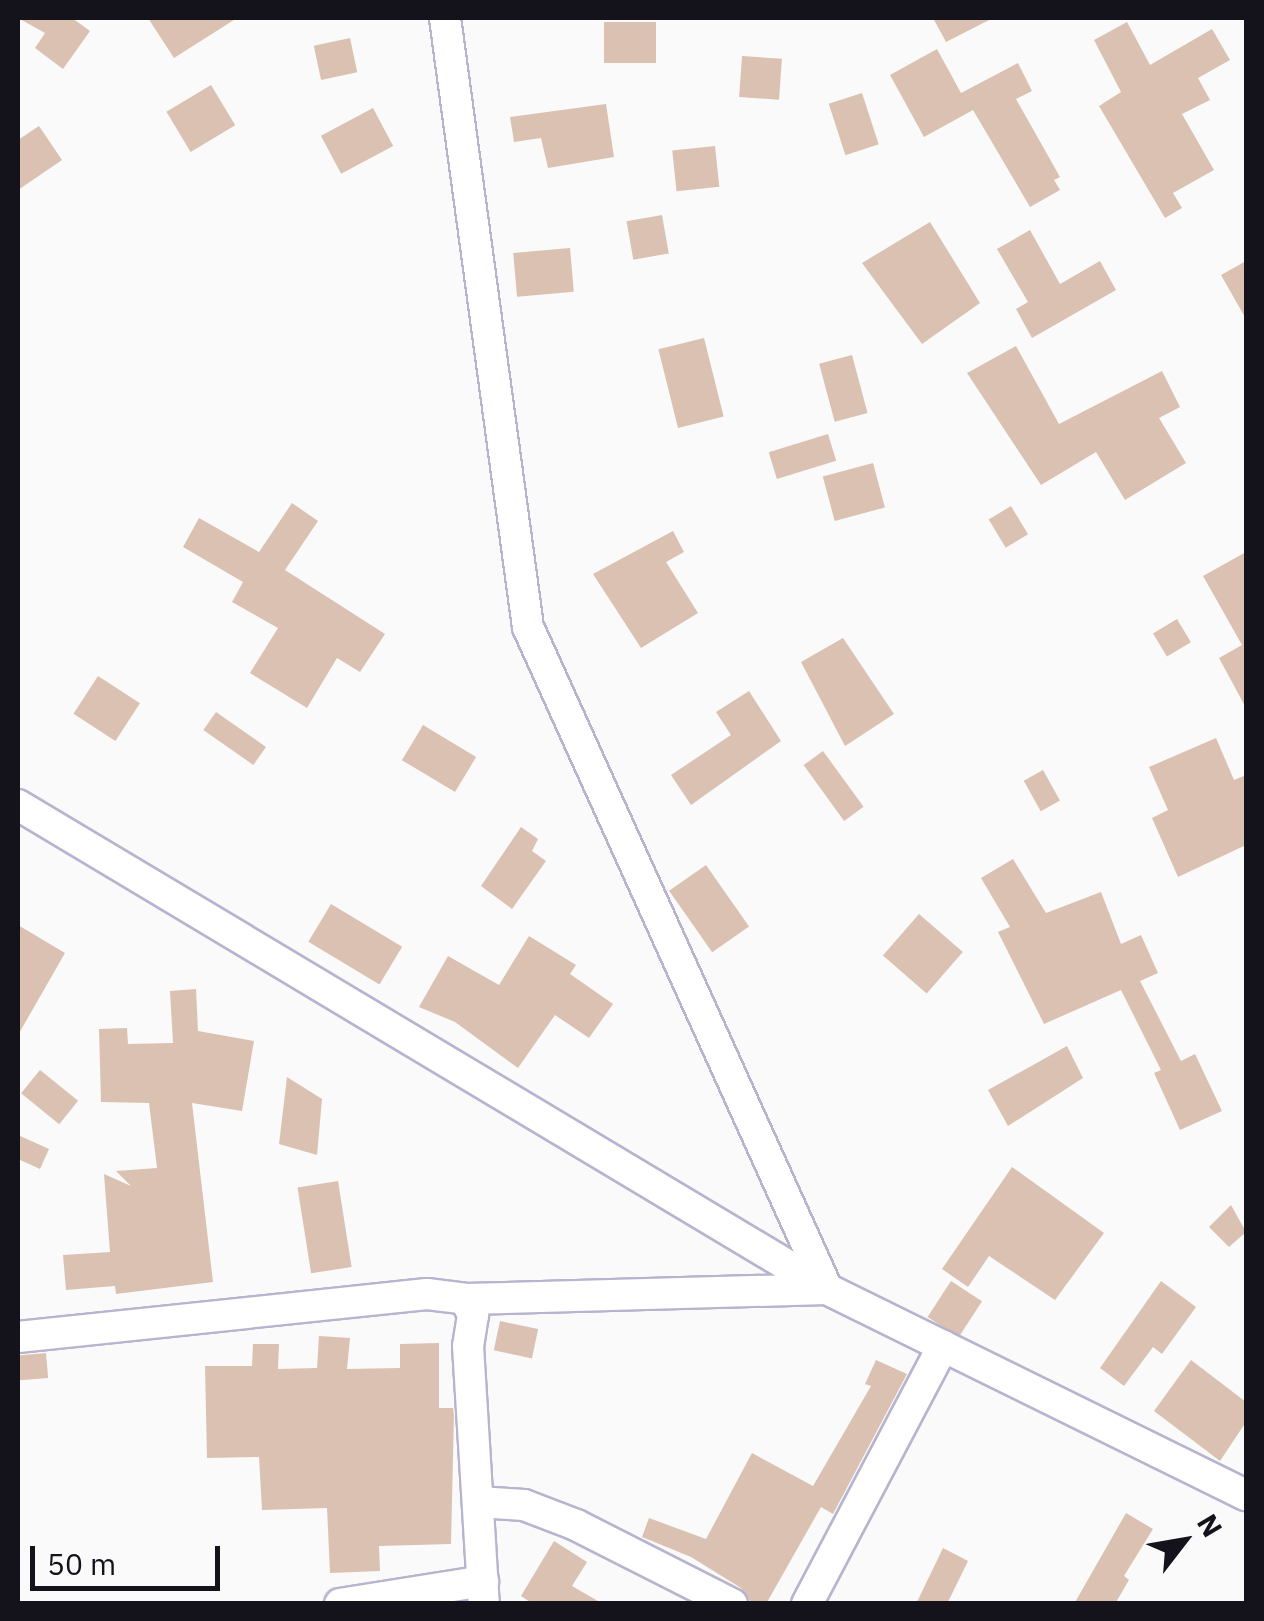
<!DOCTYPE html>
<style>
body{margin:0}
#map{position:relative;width:1264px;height:1621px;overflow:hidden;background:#fafafa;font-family:"IBM Plex Sans",sans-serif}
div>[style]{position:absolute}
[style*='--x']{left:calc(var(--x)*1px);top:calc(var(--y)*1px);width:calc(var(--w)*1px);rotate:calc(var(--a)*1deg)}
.building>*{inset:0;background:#dbc1b1;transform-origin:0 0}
.roads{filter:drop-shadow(2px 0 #b7b4ce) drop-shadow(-2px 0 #b7b4ce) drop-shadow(0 2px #b7b4ce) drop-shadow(0 -2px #b7b4ce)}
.minor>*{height:30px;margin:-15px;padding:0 15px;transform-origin:15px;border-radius:15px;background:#fff}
span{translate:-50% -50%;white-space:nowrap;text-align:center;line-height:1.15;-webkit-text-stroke:9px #fafafa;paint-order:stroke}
.frame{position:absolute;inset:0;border:20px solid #14131c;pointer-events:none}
.north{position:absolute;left:1134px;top:1491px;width:100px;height:100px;-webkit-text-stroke:8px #fafafa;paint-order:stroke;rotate:59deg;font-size:28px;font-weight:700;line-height:40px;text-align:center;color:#14131c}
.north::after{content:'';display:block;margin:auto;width:35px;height:45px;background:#14131c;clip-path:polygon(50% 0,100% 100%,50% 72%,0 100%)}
.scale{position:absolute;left:30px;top:1546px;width:190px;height:45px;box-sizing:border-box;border:5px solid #14131c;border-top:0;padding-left:12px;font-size:30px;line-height:35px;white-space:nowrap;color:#14131c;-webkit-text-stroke:8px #fafafa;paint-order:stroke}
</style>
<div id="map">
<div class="building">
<div style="clip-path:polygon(18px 18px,72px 18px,90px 31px,63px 69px,35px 48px,45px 33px)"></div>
<div style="clip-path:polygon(148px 18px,237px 18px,174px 58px)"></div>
<div style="clip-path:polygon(933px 18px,993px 18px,946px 42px)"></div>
<div style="left:604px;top:22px;width:52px;height:41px"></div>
<div style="clip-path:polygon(1127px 22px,1150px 65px,1212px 29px,1230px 60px,1198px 78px,1210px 100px,1182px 114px,1214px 170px,1173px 193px,1182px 208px,1165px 218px,1099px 106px,1121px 92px,1094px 40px)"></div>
<div style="left:350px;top:38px;width:35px;height:37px;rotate:78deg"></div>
<div style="clip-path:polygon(937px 49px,961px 93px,1018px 63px,1032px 91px,1016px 99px,1060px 177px,1054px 180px,1060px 190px,1030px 207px,973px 110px,924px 137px,890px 75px)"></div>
<div style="left:742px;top:56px;width:40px;height:41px;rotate:4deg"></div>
<div style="left:211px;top:85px;width:47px;height:52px;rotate:59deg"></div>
<div style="left:862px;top:93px;width:54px;height:35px;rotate:72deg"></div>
<div style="clip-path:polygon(606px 104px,614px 157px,548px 168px,541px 138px,514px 142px,510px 117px)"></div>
<div style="left:373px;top:108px;width:43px;height:59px;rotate:62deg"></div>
<div style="clip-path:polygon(39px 126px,62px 160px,18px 190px,18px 140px)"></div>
<div style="left:715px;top:146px;width:41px;height:43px;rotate:84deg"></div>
<div style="left:662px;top:215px;width:39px;height:36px;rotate:80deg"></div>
<div style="clip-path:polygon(930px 222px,980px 303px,922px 344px,862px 263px)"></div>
<div style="clip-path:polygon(1030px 230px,1060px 284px,1100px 261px,1116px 290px,1032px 338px,1016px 309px,1028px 302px,997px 249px)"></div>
<div style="left:570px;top:248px;width:44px;height:57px;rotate:85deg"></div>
<div style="clip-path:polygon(1246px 261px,1246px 319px,1221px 275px)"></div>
<div style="left:704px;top:338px;width:81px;height:47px;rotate:76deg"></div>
<div style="clip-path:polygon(1016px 346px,1059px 424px,1162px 371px,1180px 407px,1159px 418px,1186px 463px,1125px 500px,1096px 452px,1041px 485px,967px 373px)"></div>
<div style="left:852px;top:355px;width:60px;height:34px;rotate:75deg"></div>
<div style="left:828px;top:434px;width:28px;height:62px;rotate:73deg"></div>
<div style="left:873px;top:463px;width:46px;height:52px;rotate:75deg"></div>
<div style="clip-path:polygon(292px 503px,318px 521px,285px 570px,385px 634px,360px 672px,337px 658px,307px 708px,250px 673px,278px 628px,232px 602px,243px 582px,183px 547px,199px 518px,259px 552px)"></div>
<div style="left:1011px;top:506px;width:33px;height:26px;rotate:59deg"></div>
<div style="clip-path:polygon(673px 531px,684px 552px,666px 562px,698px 613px,641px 648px,593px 574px)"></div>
<div style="clip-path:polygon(1246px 552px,1246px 708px,1219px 658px,1242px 645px,1203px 576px)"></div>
<div style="left:1177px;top:619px;width:27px;height:28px;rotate:59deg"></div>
<div style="clip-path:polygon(843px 638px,894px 714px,845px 746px,801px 662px)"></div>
<div style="left:98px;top:676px;width:50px;height:45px;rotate:33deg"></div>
<div style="clip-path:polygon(749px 691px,781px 741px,691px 805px,671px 775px,731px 735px,716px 712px)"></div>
<div style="left:216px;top:712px;width:61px;height:22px;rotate:35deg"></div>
<div style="left:423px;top:725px;width:62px;height:41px;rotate:31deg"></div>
<div style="clip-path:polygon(1216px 738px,1234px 780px,1246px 775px,1246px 845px,1178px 877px,1152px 818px,1168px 810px,1149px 767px)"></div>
<div style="left:823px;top:751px;width:69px;height:24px;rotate:54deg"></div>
<div style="left:1043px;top:770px;width:35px;height:22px;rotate:61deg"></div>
<div style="clip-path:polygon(521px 827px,538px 839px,532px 851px,546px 861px,512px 909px,481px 886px)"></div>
<div style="clip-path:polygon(1013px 859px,1046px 913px,1101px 892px,1121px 944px,1141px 935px,1158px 973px,1140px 981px,1181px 1061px,1195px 1054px,1222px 1111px,1180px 1130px,1154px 1073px,1161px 1070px,1121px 990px,1044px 1024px,998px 932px,1010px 927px,981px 878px)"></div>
<div style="left:706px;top:865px;width:75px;height:45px;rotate:55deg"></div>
<div style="left:331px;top:904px;width:83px;height:44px;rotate:31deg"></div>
<div style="left:919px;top:914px;width:58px;height:55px;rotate:41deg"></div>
<div style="clip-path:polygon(18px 925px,65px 953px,18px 1035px)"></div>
<div style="clip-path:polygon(529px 936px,576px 965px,570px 974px,613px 1004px,589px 1038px,555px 1015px,518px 1068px,455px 1022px,419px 1007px,448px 956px,499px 985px)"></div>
<div style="clip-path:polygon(196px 989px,198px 1031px,254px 1041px,242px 1111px,192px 1103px,213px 1282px,116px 1294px,115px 1286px,66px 1290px,63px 1255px,110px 1252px,104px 1174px,131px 1186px,116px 1171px,157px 1168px,149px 1103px,101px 1102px,99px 1029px,127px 1028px,128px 1044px,173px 1043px,170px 991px)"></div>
<div style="clip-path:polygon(1067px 1046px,1083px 1078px,1008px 1126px,988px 1090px)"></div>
<div style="left:40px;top:1070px;width:49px;height:30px;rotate:39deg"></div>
<div style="clip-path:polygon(287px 1077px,322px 1099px,317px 1155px,279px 1144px)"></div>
<div style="clip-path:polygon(18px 1135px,49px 1149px,40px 1169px,18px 1159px)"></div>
<div style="clip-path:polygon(1012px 1167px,1104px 1233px,1055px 1300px,989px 1256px,968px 1287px,942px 1269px)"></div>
<div style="left:338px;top:1181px;width:87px;height:41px;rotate:81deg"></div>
<div style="clip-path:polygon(1231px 1205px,1246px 1232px,1229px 1247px,1209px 1227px)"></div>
<div style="left:951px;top:1281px;width:37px;height:43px;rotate:33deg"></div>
<div style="clip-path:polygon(1161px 1281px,1196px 1307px,1162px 1354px,1153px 1347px,1124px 1386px,1100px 1368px)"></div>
<div style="left:500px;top:1321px;width:39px;height:30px;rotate:12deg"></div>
<div style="clip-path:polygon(319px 1336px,350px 1338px,347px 1369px,400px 1368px,400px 1344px,439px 1343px,439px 1408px,453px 1408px,454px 1415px,451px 1544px,379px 1546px,380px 1571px,330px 1573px,327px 1508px,262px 1510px,259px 1457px,207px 1458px,205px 1366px,252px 1366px,253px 1344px,279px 1344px,278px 1369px,317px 1368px)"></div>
<div style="left:46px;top:1353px;width:25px;height:28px;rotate:85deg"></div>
<div style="clip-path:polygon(876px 1360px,907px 1374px,833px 1514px,821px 1507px,766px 1604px,752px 1604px,741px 1588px,691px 1557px,642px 1537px,649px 1518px,706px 1539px,752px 1453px,813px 1486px,871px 1386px,865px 1384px)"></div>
<div style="clip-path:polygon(1191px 1360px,1246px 1402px,1246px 1422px,1220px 1461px,1154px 1411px)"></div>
<div style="clip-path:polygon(1126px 1513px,1153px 1529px,1124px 1576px,1129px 1580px,1115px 1604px,1074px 1604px)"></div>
<div style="clip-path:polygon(554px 1541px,587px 1562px,572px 1586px,603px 1604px,533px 1604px,521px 1596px)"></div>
<div style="clip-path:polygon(943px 1548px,968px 1561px,947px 1604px,916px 1604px)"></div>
</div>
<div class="roads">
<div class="minor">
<div style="--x:445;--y:18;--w:615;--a:82.24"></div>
<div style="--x:528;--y:627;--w:726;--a:65.69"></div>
<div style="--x:827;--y:1289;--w:362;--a:178.4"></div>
<div style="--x:18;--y:805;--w:943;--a:30.89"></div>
<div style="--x:827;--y:1289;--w:467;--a:26.2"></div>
<div style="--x:18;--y:1337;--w:411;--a:-6"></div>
<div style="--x:427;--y:1294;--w:38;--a:7"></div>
<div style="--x:465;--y:1299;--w:18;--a:63"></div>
<div style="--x:473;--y:1315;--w:31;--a:99"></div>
<div style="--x:468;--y:1346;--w:258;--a:86.5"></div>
<div style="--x:478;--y:1502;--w:46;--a:3.7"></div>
<div style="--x:524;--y:1505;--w:56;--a:21"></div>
<div style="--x:576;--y:1525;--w:175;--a:26.9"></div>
<div style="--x:340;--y:1604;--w:145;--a:-9.1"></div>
<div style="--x:807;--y:1604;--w:292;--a:-62.2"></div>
</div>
</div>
<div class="frame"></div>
<div class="north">N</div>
<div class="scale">50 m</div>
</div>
